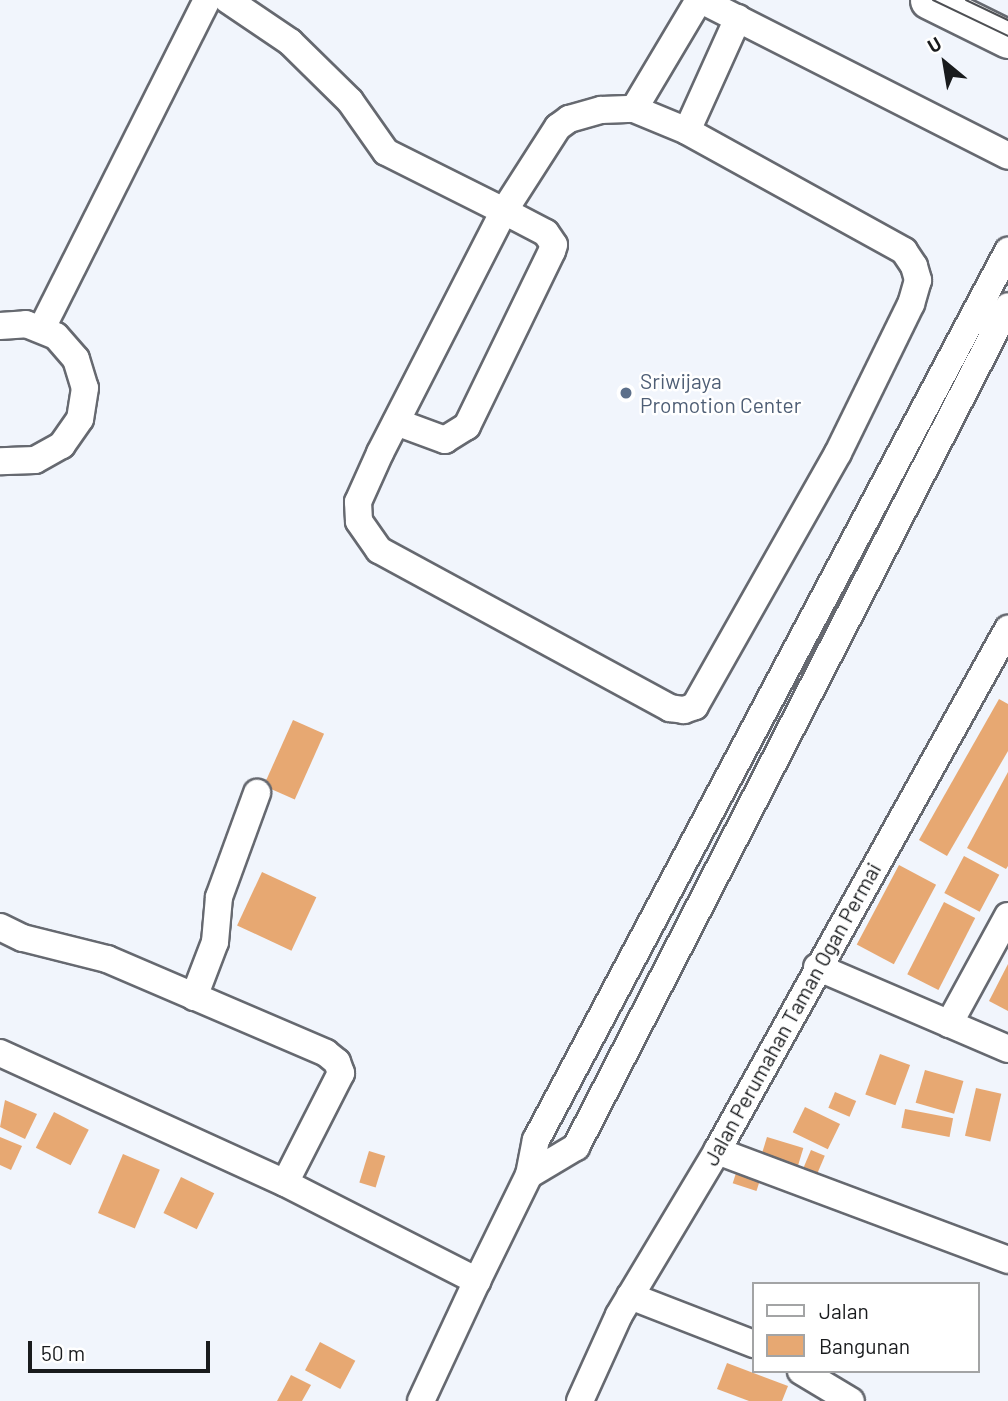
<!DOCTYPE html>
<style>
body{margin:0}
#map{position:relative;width:1008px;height:1401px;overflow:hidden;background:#f1f5fc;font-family:Barlow,sans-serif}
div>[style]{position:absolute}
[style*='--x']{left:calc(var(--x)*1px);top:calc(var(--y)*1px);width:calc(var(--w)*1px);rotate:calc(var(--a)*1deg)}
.building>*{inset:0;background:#e7a872;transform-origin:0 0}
.roads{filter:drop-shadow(2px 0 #666970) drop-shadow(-2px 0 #666970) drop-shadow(0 2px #666970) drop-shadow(0 -2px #666970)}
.minor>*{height:26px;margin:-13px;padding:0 13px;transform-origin:13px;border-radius:13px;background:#fff}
.highway>*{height:37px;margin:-18.5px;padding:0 18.5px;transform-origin:18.5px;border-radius:18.5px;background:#fff}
.tram>*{height:2px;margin:-1px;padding:0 1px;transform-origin:1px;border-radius:1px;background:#4d4f53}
.dots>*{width:19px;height:19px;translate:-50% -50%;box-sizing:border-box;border:4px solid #fff;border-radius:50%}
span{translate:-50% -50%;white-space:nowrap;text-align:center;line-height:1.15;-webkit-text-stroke:5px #fff;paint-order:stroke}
.service-label{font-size:21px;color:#4e5e75}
.left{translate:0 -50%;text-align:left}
.street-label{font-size:21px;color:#191b1d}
.legend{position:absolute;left:752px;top:1282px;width:228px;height:91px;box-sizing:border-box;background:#fff;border:2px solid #a3a4a5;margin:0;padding:9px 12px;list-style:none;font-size:21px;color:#191b1d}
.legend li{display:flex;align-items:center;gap:14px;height:35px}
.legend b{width:35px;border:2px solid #a3a4a5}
.north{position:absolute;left:910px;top:28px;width:70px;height:70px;-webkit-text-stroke:5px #fff;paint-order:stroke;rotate:330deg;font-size:19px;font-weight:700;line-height:28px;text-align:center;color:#191b1d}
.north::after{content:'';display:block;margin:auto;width:24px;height:32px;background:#191b1d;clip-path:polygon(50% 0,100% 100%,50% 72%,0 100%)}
.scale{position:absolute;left:28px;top:1341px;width:182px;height:32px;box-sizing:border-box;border:4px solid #191b1d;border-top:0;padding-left:9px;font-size:21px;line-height:24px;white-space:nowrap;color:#191b1d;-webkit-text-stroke:5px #fff;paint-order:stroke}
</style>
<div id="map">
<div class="building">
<div style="clip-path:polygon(999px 699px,1008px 704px,1008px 751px,947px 856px,919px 840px)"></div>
<div style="left:293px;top:720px;width:34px;height:72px;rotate:24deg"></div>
<div style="clip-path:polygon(1008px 772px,1008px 866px,1006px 869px,967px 848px)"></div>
<div style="left:964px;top:856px;width:40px;height:42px;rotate:28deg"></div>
<div style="left:899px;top:865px;width:42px;height:90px;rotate:28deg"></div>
<div style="left:262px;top:872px;width:60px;height:59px;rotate:25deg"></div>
<div style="left:944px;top:902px;width:35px;height:81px;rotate:27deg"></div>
<div style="clip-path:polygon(1008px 964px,1008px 1011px,989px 1001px)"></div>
<div style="left:880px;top:1054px;width:32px;height:43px;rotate:20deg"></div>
<div style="left:925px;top:1070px;width:40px;height:34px;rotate:16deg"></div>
<div style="left:976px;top:1088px;width:26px;height:49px;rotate:13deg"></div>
<div style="left:835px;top:1092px;width:23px;height:17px;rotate:23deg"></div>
<div style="clip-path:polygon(5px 1100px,37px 1114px,25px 1139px,0 1127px)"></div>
<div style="left:805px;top:1107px;width:39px;height:28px;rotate:26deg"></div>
<div style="left:905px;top:1109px;width:49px;height:19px;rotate:11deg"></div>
<div style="left:54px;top:1112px;width:39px;height:40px;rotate:27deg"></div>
<div style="clip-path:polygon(0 1137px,22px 1146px,11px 1170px,0 1165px)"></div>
<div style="left:767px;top:1137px;width:38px;height:21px;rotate:17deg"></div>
<div style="left:811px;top:1150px;width:15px;height:26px;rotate:23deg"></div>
<div style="left:369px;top:1151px;width:17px;height:33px;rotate:17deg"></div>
<div style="left:123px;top:1154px;width:40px;height:64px;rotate:23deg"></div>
<div style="left:737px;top:1170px;width:25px;height:14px;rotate:18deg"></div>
<div style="left:181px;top:1177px;width:37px;height:40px;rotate:26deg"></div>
<div style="left:320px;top:1342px;width:40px;height:32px;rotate:28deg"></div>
<div style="clip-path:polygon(727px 1363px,788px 1386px,782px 1401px,749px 1401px,717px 1389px)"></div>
<div style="clip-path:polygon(291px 1375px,311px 1385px,302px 1401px,277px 1401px)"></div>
</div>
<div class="roads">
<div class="minor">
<div style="--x:228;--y:0;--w:75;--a:34.1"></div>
<div style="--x:290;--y:42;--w:84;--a:44.5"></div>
<div style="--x:350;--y:101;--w:62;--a:54.8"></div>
<div style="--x:386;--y:152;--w:132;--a:26.6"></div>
<div style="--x:504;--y:211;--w:100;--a:-57.3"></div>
<div style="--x:558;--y:127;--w:14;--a:-36"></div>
<div style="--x:569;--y:119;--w:33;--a:-16"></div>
<div style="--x:601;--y:110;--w:33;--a:-2"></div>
<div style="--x:634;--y:109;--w:57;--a:22.5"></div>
<div style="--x:687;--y:131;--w:248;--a:28.9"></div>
<div style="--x:904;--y:251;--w:18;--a:56"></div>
<div style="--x:914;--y:266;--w:15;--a:74"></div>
<div style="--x:918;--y:280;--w:25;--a:106"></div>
<div style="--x:911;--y:304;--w:166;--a:116.1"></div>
<div style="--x:838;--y:453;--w:291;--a:119.5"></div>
<div style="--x:695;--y:706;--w:12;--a:160"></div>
<div style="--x:684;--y:710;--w:14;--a:-172"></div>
<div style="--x:670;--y:708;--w:331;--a:-151.5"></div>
<div style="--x:379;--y:550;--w:35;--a:-125"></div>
<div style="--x:359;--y:521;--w:19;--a:-93"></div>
<div style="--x:358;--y:502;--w:54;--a:-65.8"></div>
<div style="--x:380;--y:453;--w:272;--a:-62.9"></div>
<div style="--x:504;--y:211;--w:47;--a:27.6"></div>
<div style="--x:546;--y:233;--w:14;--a:56"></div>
<div style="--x:554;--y:245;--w:6;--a:108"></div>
<div style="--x:552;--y:251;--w:195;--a:115.9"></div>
<div style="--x:467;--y:426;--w:26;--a:148"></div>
<div style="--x:445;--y:440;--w:52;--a:-159.8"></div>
<div style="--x:701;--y:0;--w:344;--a:26.9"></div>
<div style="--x:634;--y:109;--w:127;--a:-59.2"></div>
<div style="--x:687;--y:131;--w:124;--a:-65.7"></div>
<div style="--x:0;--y:326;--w:26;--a:-4"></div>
<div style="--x:26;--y:324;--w:32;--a:22"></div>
<div style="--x:56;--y:336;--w:30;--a:49"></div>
<div style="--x:76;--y:359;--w:30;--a:73"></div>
<div style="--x:85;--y:388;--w:31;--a:99"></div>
<div style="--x:80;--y:419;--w:32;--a:125"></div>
<div style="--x:62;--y:445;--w:31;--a:151"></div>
<div style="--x:35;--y:460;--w:35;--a:178"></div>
<div style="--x:42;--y:328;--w:367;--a:-63.3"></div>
<div style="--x:0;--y:927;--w:25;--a:26"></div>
<div style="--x:23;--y:938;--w:87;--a:14"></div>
<div style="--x:107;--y:959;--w:238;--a:23.2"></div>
<div style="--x:326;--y:1053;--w:14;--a:39"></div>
<div style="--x:337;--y:1062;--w:12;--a:70"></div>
<div style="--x:341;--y:1073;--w:123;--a:117"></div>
<div style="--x:817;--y:967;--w:208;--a:23.2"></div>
<div style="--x:194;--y:997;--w:59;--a:-69.1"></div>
<div style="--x:215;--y:942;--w:45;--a:-84.9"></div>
<div style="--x:219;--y:897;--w:111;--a:-69.9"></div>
<div style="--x:949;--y:1024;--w:123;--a:-61.4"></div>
<div style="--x:0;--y:1053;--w:313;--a:24.5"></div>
<div style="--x:285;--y:1183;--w:216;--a:27"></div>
<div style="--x:477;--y:1281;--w:118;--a:-63.9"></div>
<div style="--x:529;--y:1175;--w:36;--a:-79"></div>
<div style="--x:536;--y:1140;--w:1007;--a:-62.03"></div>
<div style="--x:717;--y:1151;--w:311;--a:20.5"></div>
<div style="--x:529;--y:1175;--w:55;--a:-30.8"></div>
<div style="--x:576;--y:1147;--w:945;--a:-62.81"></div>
<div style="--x:630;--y:1296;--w:133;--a:21.2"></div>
<div style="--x:801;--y:1371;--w:58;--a:31"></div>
<div style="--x:421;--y:1401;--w:132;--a:-65"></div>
<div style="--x:580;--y:1401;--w:94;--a:-65.6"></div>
<div style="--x:619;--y:1315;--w:191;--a:-59.1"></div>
<div style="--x:717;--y:1151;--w:598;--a:-60.86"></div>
</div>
<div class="highway">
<div style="--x:929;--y:0;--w:88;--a:26.3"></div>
</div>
</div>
<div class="tram">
<div style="--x:933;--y:0;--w:83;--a:25.6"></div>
<div style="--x:966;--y:0;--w:47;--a:25.5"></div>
</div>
<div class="dots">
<div style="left:626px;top:393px;background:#5c6f8a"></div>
</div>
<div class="service-label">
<span class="left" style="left:640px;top:393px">Sriwijaya<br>Promotion Center</span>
</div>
<div class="street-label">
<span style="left:792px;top:1014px;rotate:-61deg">Jalan Perumahan Taman Ogan Permai</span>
</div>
<ul class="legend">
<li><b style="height:9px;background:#fff"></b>Jalan</li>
<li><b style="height:19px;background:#e7a872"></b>Bangunan</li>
</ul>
<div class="north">U</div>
<div class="scale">50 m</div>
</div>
